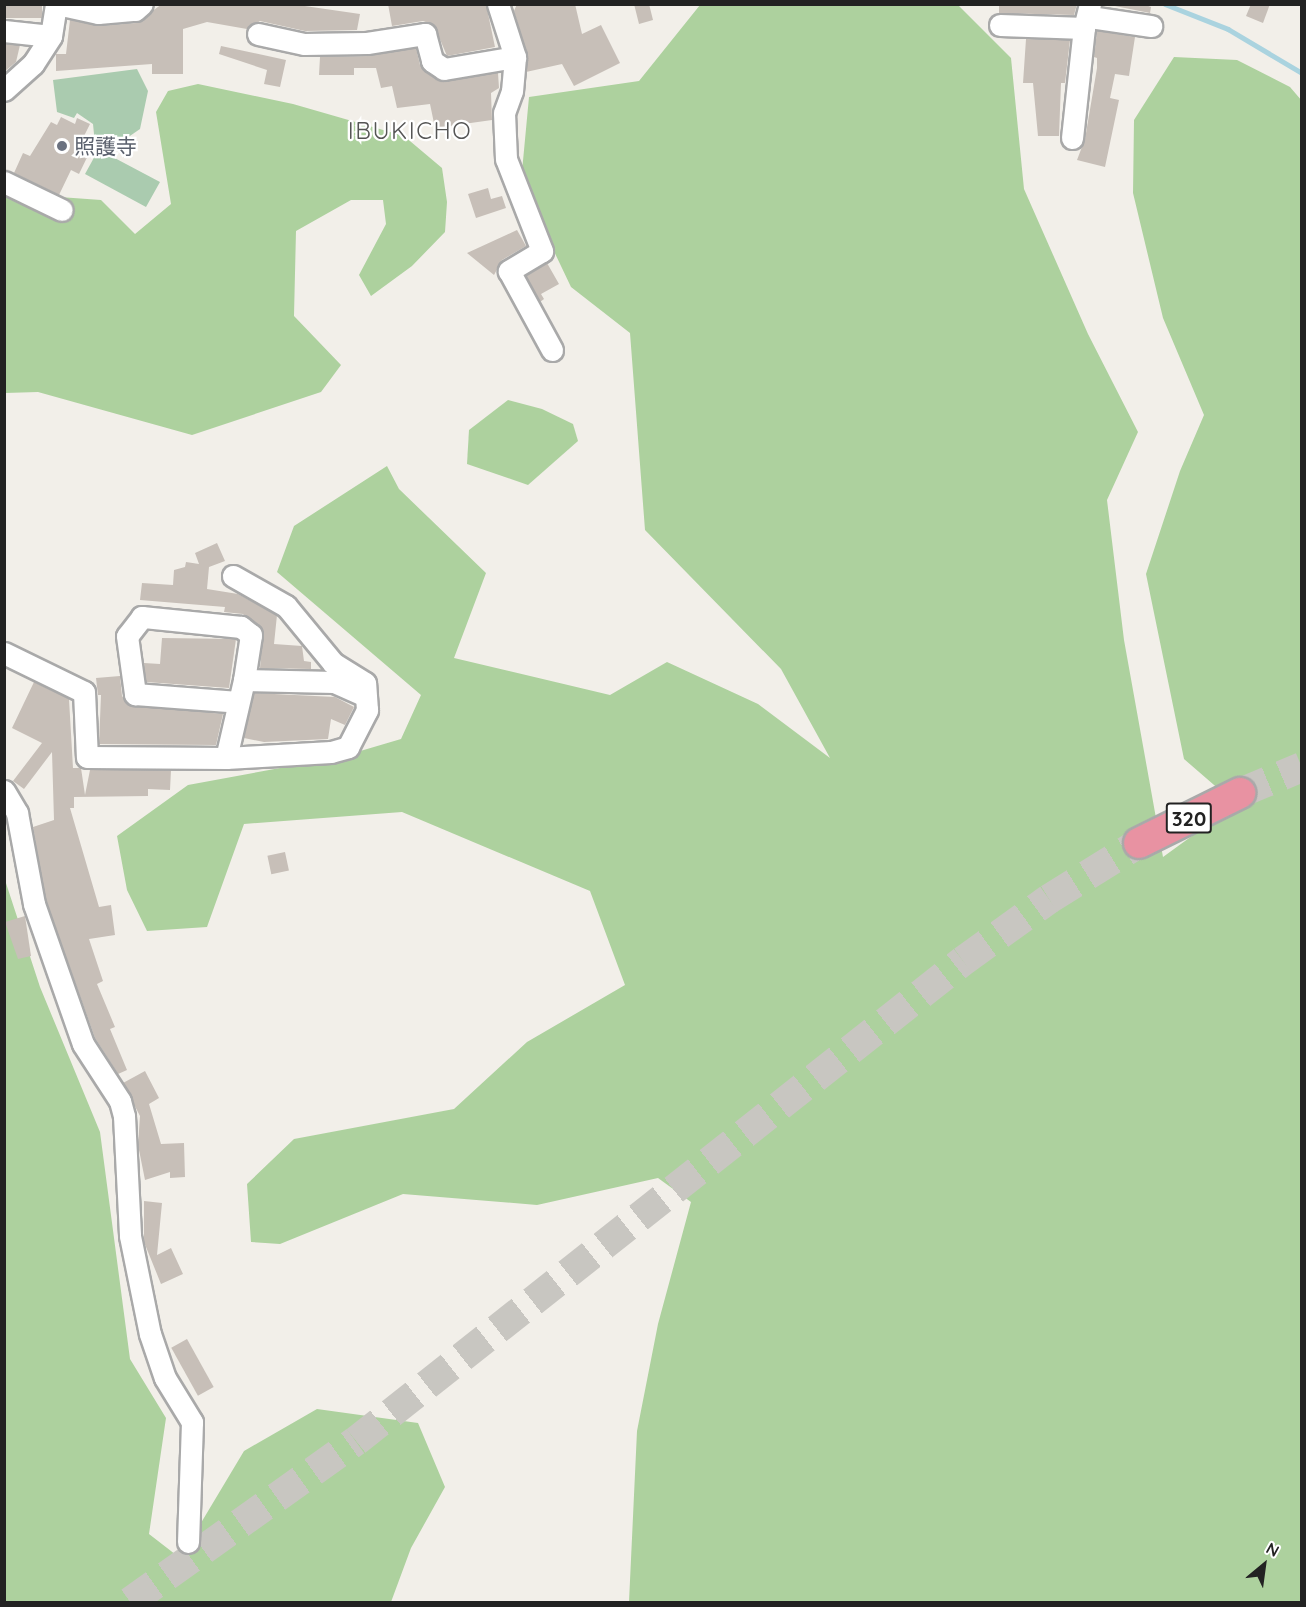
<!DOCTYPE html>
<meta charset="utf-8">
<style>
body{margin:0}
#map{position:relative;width:1306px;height:1607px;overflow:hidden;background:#f2efe9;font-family:Quicksand,"Noto Sans JP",sans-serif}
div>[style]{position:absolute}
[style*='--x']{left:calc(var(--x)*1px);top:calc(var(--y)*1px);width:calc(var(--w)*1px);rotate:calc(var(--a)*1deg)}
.forest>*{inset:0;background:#add19e}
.cemetery>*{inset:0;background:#aacbaf}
.stream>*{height:4.5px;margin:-2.25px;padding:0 2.25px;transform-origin:2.25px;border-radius:2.25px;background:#aad3df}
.building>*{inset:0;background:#c7bfb8;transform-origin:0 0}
.highway-tunnel>*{height:30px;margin-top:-15px;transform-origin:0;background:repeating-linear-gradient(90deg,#c8c6c1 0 30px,transparent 0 45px)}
.roads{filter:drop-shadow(2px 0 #a9a9a9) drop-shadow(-2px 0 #a9a9a9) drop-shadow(0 2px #a9a9a9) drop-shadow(0 -2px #a9a9a9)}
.minor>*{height:21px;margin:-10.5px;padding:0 10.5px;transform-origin:10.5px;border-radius:10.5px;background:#fff}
.highway>*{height:30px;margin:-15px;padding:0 15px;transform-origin:15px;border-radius:15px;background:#e892a2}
.dots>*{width:16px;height:16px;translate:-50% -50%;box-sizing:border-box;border:3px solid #fff;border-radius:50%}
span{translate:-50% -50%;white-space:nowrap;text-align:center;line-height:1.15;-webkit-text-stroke:4.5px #fff;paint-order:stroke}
.shield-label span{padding:2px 4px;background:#fff;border:2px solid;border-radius:4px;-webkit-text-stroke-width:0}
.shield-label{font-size:20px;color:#222;font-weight:700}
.worship-label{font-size:21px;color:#5b616d}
.left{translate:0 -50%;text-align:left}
.quarter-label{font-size:24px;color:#555;letter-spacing:1.5px}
.frame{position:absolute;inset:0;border:6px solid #222;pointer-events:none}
.north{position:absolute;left:1234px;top:1535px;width:60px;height:60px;-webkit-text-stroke:4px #fff;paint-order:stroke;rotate:29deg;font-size:16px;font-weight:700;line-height:24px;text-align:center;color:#222}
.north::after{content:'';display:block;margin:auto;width:21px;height:27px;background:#222;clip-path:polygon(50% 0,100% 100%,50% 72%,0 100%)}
</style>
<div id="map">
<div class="forest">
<div style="clip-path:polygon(957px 4px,1011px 58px,1024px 189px,1088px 334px,1138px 432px,1107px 500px,1124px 640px,1163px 857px,1236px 804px,1184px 759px,1146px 574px,1180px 471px,1204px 415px,1163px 318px,1133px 193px,1134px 120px,1174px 57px,1237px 60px,1290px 87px,1302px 101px,1301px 1602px,629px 1602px,637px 1431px,658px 1324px,691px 1202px,658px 1178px,537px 1205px,403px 1194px,280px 1244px,251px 1242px,247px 1184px,294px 1139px,454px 1109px,527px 1042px,625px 985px,590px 891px,402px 812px,244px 824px,207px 927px,147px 931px,127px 890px,117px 836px,188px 785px,340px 757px,401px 739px,421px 695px,277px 572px,294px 526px,387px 466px,399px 489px,486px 573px,454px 658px,610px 695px,667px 662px,758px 704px,830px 758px,781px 669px,645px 530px,630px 333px,571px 287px,521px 182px,529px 97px,639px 81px,700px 5px)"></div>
<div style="clip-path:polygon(198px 84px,293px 104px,404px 136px,442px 168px,447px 202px,445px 232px,412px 266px,371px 296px,359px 275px,386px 224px,383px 200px,351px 200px,296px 231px,294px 316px,341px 365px,321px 392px,192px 435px,38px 392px,5px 393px,4px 193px,101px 200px,135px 234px,171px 204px,156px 112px,168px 91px)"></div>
<div style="clip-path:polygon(508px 400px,542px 409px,573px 424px,578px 441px,528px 485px,467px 464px,469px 430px)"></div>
<div style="clip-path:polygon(4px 877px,40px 987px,100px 1132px,130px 1359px,166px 1418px,149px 1534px,180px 1558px,244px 1451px,317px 1409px,418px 1423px,445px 1487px,411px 1548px,391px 1602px,5px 1602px)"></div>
</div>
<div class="cemetery">
<div style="clip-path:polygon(137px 69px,148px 91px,140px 129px,124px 140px,116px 139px,109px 155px,160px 182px,146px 207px,85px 174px,96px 154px,93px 124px,77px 113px,74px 118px,57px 112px,53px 80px)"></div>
</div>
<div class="stream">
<div style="--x:1165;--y:4;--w:68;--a:21.6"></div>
<div style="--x:1228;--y:29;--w:86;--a:30.7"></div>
</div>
<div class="building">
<div style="left:4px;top:4px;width:38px;height:14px"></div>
<div style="clip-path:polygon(162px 4px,291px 4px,360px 14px,357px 30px,305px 31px,260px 21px,247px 29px,207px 22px,183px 29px,183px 74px,152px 74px,152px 64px,56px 71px,56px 54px,66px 54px,70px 20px,99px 26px,136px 23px)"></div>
<div style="clip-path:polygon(388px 4px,486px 4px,495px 47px,447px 56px,434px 25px,423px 21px,392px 26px)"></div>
<div style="clip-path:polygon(517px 4px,575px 4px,582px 34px,601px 25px,620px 63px,574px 86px,562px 64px,526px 72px,527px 54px,514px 11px)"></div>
<div style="clip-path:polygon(634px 4px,649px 4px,653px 20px,639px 24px)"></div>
<div style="clip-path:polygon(999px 4px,1077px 4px,1074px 15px,999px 13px)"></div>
<div style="clip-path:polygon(1105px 4px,1143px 4px,1151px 7px,1150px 13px)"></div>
<div style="clip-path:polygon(1251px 4px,1270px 4px,1263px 23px,1246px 16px)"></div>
<div style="clip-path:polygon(1097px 31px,1135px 37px,1129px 76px,1115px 74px,1110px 98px,1119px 100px,1105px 167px,1077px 160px,1085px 139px,1097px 68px,1097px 58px,1094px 57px)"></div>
<div style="clip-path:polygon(1026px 39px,1070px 40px,1065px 83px,1061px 83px,1059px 136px,1038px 136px,1033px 83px,1023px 83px)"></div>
<div style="clip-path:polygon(4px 44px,20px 45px,16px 62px,4px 72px)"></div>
<div style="clip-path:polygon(221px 46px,286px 60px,280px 87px,264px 84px,267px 70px,219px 54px)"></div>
<div style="clip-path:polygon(416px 48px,420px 65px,438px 80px,498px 73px,499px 88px,491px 93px,492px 120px,435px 128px,430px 104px,397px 108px,392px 86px,381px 88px,376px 68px,354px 68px,354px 75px,319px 75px,320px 57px,369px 56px)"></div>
<div style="clip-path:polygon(61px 117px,75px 124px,77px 118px,90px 124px,83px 138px,94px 143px,79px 174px,71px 170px,59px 195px,14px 173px,23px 153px,30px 156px,51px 122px,57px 125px)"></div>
<div style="clip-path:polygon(488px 188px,491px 199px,502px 196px,506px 208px,476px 218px,468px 194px)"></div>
<div style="clip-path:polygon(517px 230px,526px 246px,502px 260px,494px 275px,467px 253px)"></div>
<div style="clip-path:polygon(547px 263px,559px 284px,541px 294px,544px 299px,540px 302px,526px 276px)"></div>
<div style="clip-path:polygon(217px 543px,225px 561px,209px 567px,207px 589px,238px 594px,277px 615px,274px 644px,302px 646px,304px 661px,311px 662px,311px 669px,260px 668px,263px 631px,243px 614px,224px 612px,225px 607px,140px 600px,142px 583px,173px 585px,174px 570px,185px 567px,186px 562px,199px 564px,195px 553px)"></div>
<div style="clip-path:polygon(162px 638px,236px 639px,229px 688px,146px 682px,144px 663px,160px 664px)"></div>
<div style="clip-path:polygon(120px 676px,122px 696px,129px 705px,223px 714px,216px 745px,99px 744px,101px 695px,98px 695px,96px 678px)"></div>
<div style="clip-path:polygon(34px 682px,69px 699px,73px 768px,81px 768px,85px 795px,90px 770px,171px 770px,170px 790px,148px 789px,148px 796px,74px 797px,74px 808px,70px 808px,99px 907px,111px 905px,115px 935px,89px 939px,103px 981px,97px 984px,115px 1027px,110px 1029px,127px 1070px,118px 1074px,95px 1038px,46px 901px,33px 827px,54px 820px,52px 752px,24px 789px,13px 781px,42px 743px,12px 728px)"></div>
<div style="clip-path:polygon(254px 693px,335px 697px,354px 707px,345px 725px,331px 719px,328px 739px,264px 742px,244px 738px)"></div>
<div style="left:285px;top:852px;width:19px;height:18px;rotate:78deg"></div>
<div style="clip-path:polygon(25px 916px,31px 956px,18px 959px,5px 922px)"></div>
<div style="clip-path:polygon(145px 1071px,159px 1098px,149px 1104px,161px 1144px,184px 1143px,185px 1177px,170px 1178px,170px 1172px,145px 1180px,138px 1145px,140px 1116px,123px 1083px)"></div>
<div style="clip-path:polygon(144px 1201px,162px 1203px,157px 1255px,171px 1248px,183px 1274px,161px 1284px,144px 1242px)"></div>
<div style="left:187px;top:1339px;width:55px;height:18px;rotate:61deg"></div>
</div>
<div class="highway-tunnel">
<div style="--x:1240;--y:793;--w:67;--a:-22.8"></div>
<div style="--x:130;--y:1602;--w:277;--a:-35.5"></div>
<div style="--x:356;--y:1441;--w:774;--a:-38.34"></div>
<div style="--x:963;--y:961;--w:106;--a:-35.8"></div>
<div style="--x:1049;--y:899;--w:106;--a:-31.9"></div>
</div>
<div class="roads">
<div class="minor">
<div style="--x:57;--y:4;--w:42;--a:12.4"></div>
<div style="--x:98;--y:13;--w:37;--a:-5"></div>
<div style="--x:135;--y:10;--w:9;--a:-41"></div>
<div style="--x:498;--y:4;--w:56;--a:72.2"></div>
<div style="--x:515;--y:57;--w:34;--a:95"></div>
<div style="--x:512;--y:91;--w:23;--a:110"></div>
<div style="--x:504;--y:113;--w:46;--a:87.5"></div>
<div style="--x:506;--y:159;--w:99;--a:68.6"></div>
<div style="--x:542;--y:251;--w:39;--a:149"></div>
<div style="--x:509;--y:271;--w:90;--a:61.4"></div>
<div style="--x:1090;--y:17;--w:62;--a:8.4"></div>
<div style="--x:1000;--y:25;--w:84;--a:2"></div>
<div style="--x:4;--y:31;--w:47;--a:6.1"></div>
<div style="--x:258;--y:34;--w:47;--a:12.3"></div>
<div style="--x:304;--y:44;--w:63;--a:-0.9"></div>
<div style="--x:367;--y:43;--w:59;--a:-8.8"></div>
<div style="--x:425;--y:34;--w:28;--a:75"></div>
<div style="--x:432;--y:61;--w:14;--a:34"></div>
<div style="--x:444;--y:69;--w:72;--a:-9.6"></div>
<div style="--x:4;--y:90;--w:39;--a:-42"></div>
<div style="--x:33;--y:64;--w:33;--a:-57"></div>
<div style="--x:51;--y:36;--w:32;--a:-81"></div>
<div style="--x:1072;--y:138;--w:111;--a:-83.8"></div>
<div style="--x:1084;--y:28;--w:25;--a:-76"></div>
<div style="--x:4;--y:182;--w:64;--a:25.8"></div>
<div style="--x:4;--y:653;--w:89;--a:26"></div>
<div style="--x:84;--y:692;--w:65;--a:87.4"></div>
<div style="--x:87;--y:757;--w:139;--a:0.4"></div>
<div style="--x:226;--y:758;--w:105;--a:-3.3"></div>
<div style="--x:331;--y:752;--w:18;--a:-16"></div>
<div style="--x:348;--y:747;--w:42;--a:-62.8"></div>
<div style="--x:367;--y:710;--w:27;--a:-94"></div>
<div style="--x:365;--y:683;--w:38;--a:-148"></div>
<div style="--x:333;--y:663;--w:74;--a:-129.5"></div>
<div style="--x:286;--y:606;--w:61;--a:-150.5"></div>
<div style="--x:244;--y:680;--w:90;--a:1.3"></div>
<div style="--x:334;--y:682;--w:32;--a:24"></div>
<div style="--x:226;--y:758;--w:80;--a:-77"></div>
<div style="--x:244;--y:680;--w:46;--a:-81.2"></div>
<div style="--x:251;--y:635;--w:13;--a:-141"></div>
<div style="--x:241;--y:627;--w:100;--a:-174.2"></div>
<div style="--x:142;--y:617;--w:24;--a:128"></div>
<div style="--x:127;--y:636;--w:59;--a:82.1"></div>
<div style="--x:135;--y:694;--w:103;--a:4.4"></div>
<div style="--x:4;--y:791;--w:26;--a:59"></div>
<div style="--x:17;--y:813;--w:93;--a:79.4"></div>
<div style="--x:34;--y:904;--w:148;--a:70.7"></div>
<div style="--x:83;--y:1044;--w:68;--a:57"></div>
<div style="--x:120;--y:1101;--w:16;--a:75"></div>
<div style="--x:124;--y:1116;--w:120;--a:87.1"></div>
<div style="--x:130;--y:1236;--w:100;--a:78.5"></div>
<div style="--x:150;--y:1334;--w:46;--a:71.2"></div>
<div style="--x:165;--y:1378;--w:52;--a:58.5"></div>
<div style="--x:192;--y:1422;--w:120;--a:91.9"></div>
</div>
<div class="highway">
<div style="--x:1139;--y:843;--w:113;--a:-26.3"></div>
</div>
</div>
<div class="dots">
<div style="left:62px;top:146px;background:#6b7280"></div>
</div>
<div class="shield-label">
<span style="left:1189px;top:818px">320</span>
</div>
<div class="worship-label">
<span class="left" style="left:74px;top:146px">照護寺</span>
</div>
<div class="quarter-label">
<span style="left:410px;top:131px">IBUKICHO</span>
</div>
<div class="frame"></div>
<div class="north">N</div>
</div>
